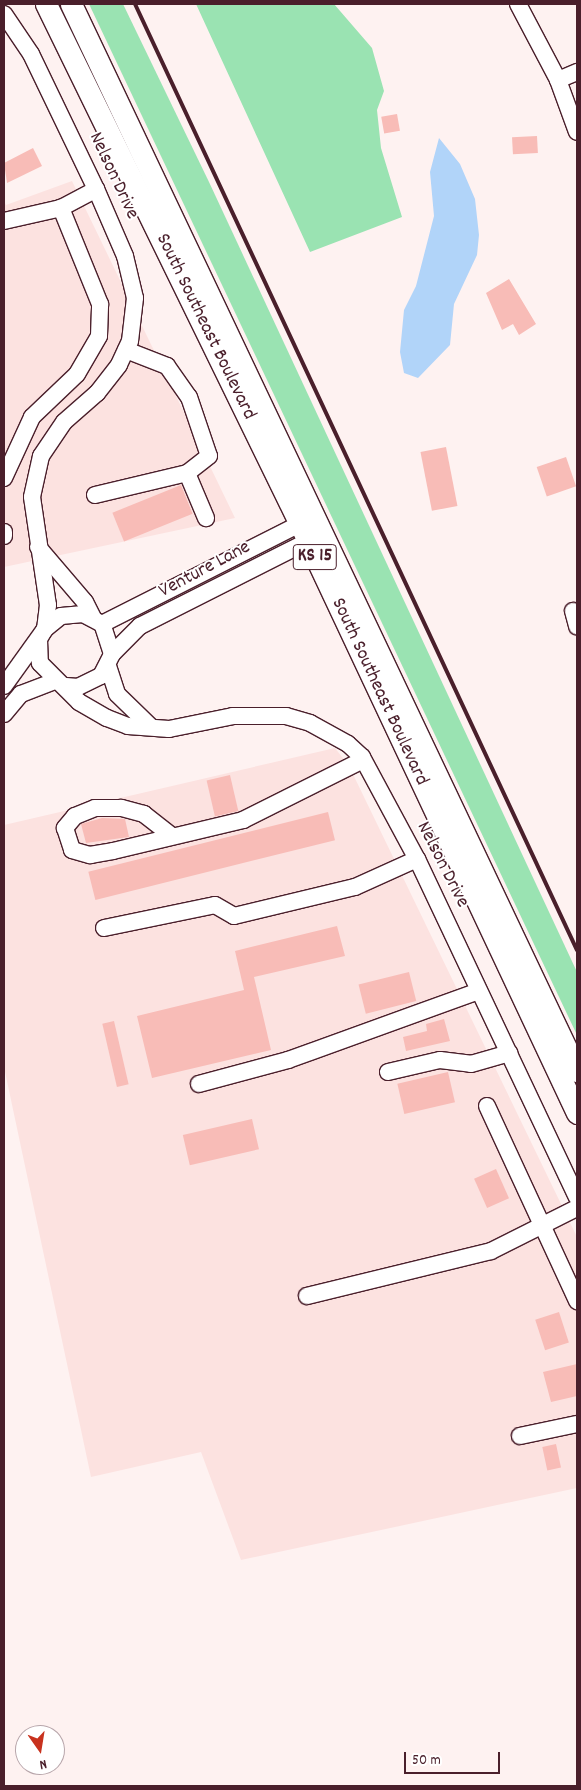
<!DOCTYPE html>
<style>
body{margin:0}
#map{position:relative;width:581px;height:1790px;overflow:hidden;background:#fef2f1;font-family:Dekko,sans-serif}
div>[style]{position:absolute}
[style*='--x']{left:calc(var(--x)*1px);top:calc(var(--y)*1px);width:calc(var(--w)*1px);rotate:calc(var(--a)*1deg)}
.built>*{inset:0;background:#fce2e0}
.green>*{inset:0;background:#9ae3b2}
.water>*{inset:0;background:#b1d4f9}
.building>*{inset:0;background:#f8bcb7;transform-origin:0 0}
.roads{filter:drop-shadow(1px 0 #4a1f2b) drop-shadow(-1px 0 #4a1f2b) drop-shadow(0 1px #4a1f2b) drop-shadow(0 -1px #4a1f2b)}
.minor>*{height:16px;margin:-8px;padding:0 8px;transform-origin:8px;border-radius:8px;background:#fff}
.major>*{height:21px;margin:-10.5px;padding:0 10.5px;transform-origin:10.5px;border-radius:10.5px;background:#fff}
.rail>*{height:4px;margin:-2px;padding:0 2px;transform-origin:2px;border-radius:2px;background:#4a1f2b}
span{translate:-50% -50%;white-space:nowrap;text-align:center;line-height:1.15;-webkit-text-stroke:4px #fff;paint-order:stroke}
.shield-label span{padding:1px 4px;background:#fff;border:1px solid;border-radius:4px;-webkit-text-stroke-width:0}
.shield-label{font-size:19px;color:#4a1f2b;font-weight:700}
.street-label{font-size:20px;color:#4a1f2b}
.frame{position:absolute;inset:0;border:5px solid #4a1f2b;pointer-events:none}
.north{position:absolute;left:15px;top:1725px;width:50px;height:50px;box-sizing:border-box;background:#fff;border:1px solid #b7a5aa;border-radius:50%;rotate:167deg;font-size:14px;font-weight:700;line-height:20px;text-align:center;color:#4a1f2b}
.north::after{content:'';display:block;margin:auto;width:18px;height:22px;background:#c8321e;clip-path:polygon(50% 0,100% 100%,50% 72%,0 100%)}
.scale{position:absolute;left:404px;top:1752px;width:96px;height:22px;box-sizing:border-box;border:2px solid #4a1f2b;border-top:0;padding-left:6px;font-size:15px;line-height:18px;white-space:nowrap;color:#4a1f2b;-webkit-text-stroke:4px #fff;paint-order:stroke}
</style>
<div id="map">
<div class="built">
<div style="clip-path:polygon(72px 181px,235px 518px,4px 567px,4px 201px,6px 205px)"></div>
<div style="clip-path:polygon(335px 748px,349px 766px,577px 1237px,577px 1488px,241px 1560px,201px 1452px,91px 1477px,4px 1067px,4px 825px)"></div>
</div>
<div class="green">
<div style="clip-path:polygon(89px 4px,123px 4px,209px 182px,577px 972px,577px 1035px)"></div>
<div style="clip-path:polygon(196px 4px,334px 4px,372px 48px,384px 91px,377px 110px,381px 148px,402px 217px,310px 252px)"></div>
</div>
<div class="water">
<div style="clip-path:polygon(439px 138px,460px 164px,475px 199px,479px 235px,477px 255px,454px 304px,450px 345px,418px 378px,404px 373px,400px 352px,404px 310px,416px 286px,434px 216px,430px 172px)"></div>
</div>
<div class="building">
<div style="left:397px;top:114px;width:17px;height:16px;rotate:80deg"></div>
<div style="left:537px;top:136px;width:17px;height:25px;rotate:87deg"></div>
<div style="clip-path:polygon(33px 148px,42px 166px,7px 183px,4px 163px)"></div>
<div style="clip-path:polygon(509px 279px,536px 324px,519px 335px,513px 324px,502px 330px,486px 293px)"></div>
<div style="left:446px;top:447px;width:60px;height:26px;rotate:79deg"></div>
<div style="left:566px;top:457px;width:31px;height:31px;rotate:71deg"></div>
<div style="left:181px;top:485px;width:31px;height:74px;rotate:68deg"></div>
<div style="left:230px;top:775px;width:37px;height:24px;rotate:77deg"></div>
<div style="left:328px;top:812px;width:29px;height:247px;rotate:76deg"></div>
<div style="clip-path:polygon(102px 818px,125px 819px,129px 837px,86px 843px,81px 824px)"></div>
<div style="clip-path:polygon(337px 926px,345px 956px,254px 977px,271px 1050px,152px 1078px,137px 1016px,244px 990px,235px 951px)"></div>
<div style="left:409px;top:972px;width:30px;height:52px;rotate:76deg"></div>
<div style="clip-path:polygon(444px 1019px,450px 1041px,406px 1051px,403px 1037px,427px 1031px,426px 1024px)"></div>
<div style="left:114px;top:1021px;width:65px;height:12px;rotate:77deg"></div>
<div style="left:448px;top:1072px;width:31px;height:52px;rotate:77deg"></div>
<div style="left:252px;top:1119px;width:31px;height:71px;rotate:77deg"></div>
<div style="left:496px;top:1169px;width:32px;height:24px;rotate:66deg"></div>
<div style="left:559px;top:1312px;width:32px;height:25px;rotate:72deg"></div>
<div style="clip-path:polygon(577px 1364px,577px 1396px,551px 1402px,543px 1372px)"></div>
<div style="left:556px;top:1444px;width:24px;height:14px;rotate:78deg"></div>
</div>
<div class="roads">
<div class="minor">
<div style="--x:518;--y:4;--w:86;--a:62.2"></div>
<div style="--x:558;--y:80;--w:55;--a:69.9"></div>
<div style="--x:4;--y:14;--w:48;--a:56"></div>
<div style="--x:31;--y:54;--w:150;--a:64.3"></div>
<div style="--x:96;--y:189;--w:73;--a:66.6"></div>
<div style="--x:125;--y:256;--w:43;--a:76.6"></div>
<div style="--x:135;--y:298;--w:43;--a:96.6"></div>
<div style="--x:130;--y:341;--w:26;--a:115"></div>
<div style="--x:119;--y:365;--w:36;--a:128"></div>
<div style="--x:97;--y:393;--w:44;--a:138.7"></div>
<div style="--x:64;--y:422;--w:41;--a:124.1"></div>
<div style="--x:41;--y:456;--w:42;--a:102.4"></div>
<div style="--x:32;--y:497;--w:109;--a:81.6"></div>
<div style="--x:48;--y:605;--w:24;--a:97"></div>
<div style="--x:45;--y:629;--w:70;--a:125.7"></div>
<div style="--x:558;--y:80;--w:21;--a:-23"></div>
<div style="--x:4;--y:221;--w:58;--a:-12.8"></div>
<div style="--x:61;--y:208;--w:40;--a:-28"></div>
<div style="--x:126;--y:350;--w:44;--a:21.3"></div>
<div style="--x:167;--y:366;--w:38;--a:55"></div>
<div style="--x:189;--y:397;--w:62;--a:71.3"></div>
<div style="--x:209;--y:456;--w:28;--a:142"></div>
<div style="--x:4;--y:478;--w:67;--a:-65.3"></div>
<div style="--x:32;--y:417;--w:62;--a:-43.7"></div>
<div style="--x:77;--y:374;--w:44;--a:-59.9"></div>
<div style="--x:99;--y:336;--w:32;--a:-88"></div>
<div style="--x:100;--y:304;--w:104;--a:-112.1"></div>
<div style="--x:95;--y:495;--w:95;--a:-13.4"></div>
<div style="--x:187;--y:473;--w:49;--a:67.1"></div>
<div style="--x:4;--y:532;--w:4;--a:90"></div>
<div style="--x:38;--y:547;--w:72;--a:49.5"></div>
<div style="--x:85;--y:602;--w:18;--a:63"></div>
<div style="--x:573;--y:611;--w:16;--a:75"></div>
<div style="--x:102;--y:624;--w:233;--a:-26.8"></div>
<div style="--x:112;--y:654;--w:40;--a:-45"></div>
<div style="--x:140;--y:626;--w:199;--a:-26.8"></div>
<div style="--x:108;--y:666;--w:29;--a:72"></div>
<div style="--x:117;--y:694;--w:46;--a:44.1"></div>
<div style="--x:66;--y:686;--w:12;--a:5"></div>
<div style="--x:78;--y:687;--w:25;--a:-26"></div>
<div style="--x:101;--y:676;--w:25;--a:-63"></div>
<div style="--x:112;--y:654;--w:32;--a:-108"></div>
<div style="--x:102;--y:624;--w:21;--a:-152"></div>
<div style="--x:83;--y:614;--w:22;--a:175"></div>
<div style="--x:61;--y:616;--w:21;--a:141"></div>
<div style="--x:45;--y:629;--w:12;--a:121"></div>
<div style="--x:39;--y:639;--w:24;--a:88"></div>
<div style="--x:40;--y:663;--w:55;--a:45"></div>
<div style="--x:79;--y:702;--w:32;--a:30"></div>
<div style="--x:107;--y:718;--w:22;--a:21"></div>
<div style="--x:128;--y:726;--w:41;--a:4.2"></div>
<div style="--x:169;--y:729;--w:65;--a:-11.5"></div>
<div style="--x:233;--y:716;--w:53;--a:0"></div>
<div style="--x:286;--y:716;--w:25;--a:16"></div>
<div style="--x:310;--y:723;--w:43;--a:28.9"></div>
<div style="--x:348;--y:744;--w:19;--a:43"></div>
<div style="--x:362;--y:757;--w:116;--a:61.7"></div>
<div style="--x:417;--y:859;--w:374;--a:64.7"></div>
<div style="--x:4;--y:714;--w:26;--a:-50"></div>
<div style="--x:21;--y:694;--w:36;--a:-21"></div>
<div style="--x:172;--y:836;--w:36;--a:-142"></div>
<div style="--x:144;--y:814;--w:24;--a:-165"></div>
<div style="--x:121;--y:808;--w:26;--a:180"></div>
<div style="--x:95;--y:808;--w:22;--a:158"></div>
<div style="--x:75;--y:816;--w:16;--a:130"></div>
<div style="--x:65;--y:828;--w:23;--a:72"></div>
<div style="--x:72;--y:850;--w:19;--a:16"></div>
<div style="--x:90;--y:855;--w:23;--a:-10"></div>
<div style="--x:113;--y:851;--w:134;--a:-13.4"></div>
<div style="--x:243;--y:820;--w:134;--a:-26.6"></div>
<div style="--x:104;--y:928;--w:113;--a:-11.7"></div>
<div style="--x:215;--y:905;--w:22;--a:30"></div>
<div style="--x:234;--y:916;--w:124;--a:-13.5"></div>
<div style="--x:355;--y:887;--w:68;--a:-24.3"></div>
<div style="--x:388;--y:1072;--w:53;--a:-13"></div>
<div style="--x:440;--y:1060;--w:31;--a:7"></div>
<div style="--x:471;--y:1064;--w:40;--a:-16"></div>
<div style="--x:199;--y:1084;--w:92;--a:-15.1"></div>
<div style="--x:288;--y:1060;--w:203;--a:-19.9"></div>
<div style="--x:487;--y:1106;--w:215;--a:65.2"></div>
<div style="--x:307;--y:1296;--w:189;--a:-13.7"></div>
<div style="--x:491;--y:1251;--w:96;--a:-26.6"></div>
<div style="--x:520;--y:1436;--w:58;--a:-11.9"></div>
</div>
<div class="major">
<div style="--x:46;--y:4;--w:579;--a:63.97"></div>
<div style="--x:300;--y:524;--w:651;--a:64.81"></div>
<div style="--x:71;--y:4;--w:1181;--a:64.63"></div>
</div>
</div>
<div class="rail">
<div style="--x:135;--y:4;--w:1044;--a:64.96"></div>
</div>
<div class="shield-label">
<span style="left:315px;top:557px">KS 15</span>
</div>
<div class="street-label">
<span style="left:113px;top:176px;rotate:65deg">Nelson Drive</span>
<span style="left:205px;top:327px;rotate:64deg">South Southeast Boulevard</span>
<span style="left:205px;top:570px;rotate:-28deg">Venture Lane</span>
<span style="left:379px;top:692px;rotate:65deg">South Southeast Boulevard</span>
<span style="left:442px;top:865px;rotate:63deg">Nelson Drive</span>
</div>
<div class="frame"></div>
<div class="north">N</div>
<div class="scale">50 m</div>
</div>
